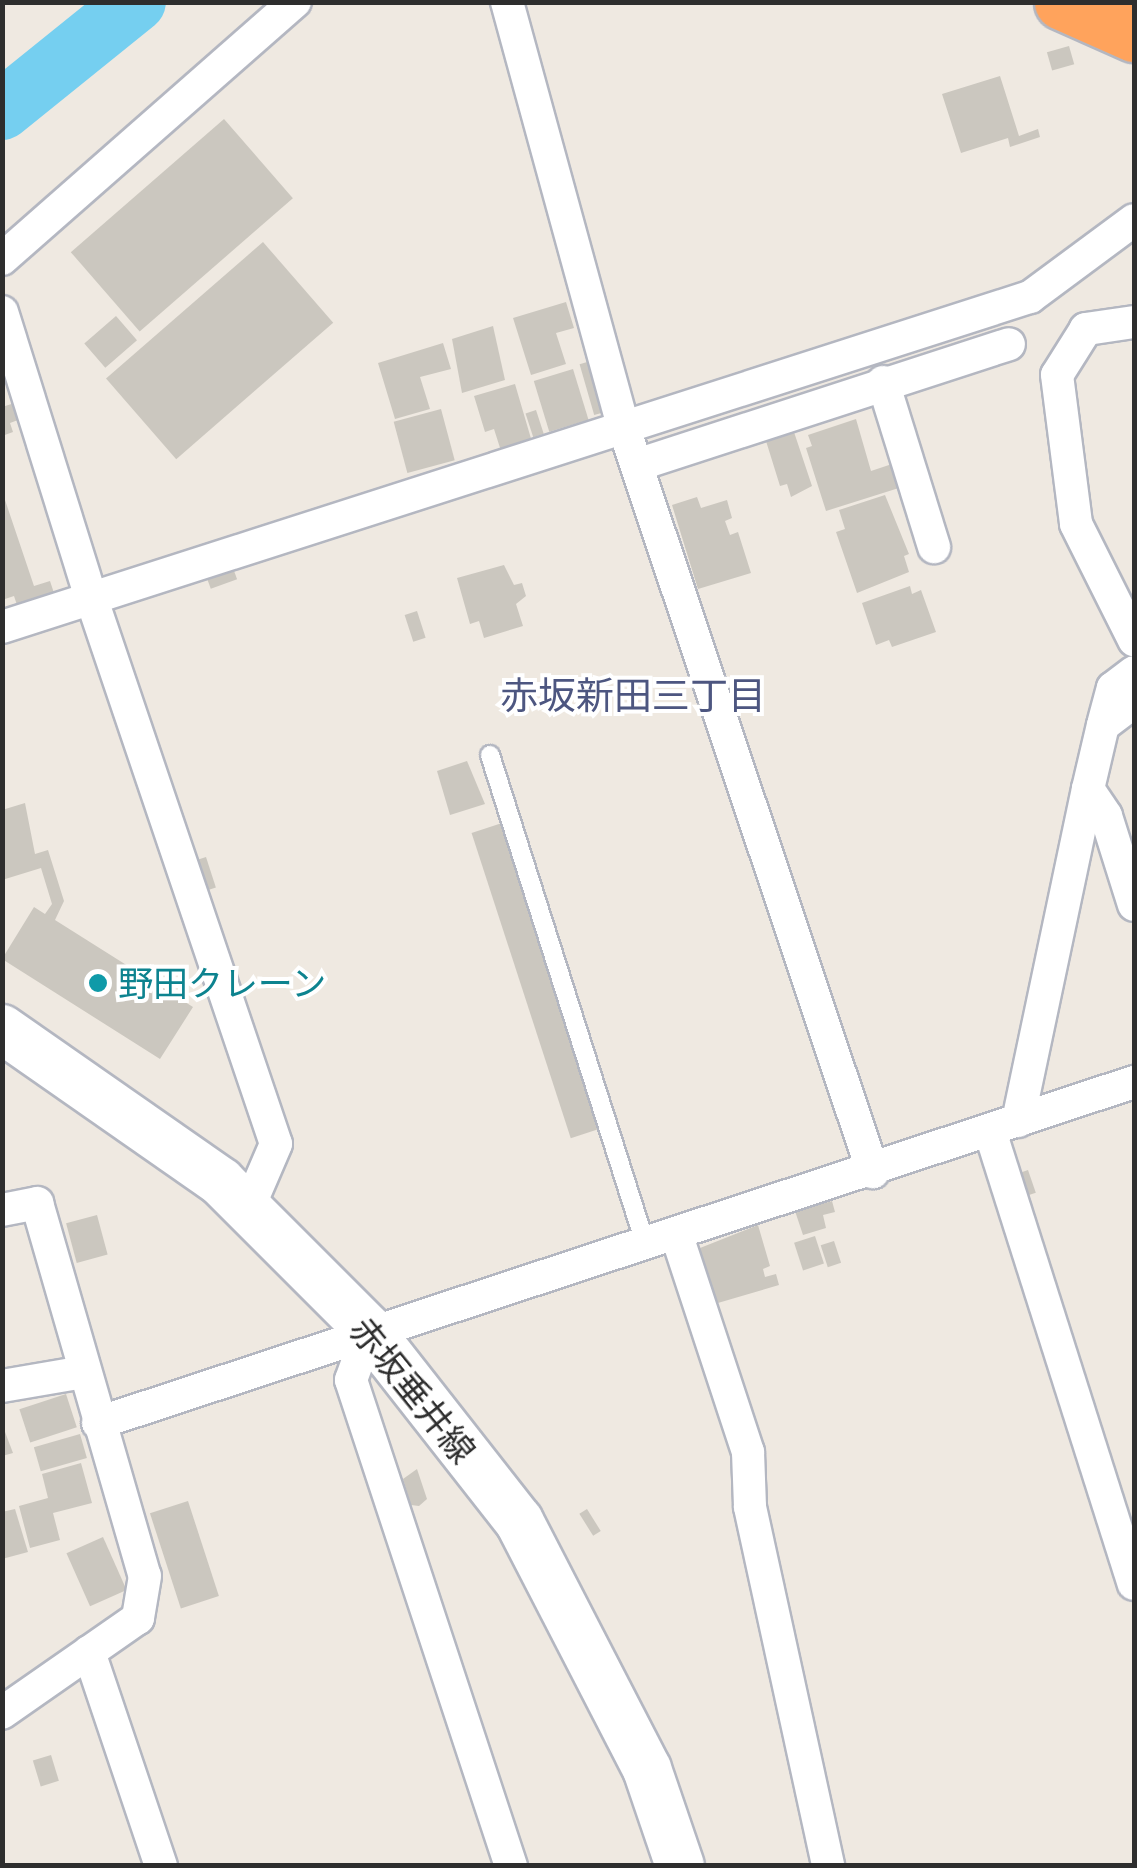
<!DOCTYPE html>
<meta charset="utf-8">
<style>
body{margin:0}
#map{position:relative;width:1137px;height:1868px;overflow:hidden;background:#efe9e1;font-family:Manrope,"Noto Sans JP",sans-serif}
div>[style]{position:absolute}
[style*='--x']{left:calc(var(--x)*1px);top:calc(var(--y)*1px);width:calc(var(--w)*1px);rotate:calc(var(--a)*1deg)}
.river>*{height:60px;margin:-30px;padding:0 30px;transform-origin:30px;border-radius:30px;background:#75cff0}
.building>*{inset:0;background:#cbc7bf;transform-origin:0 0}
.roads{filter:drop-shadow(2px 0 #b4b7c1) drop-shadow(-2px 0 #b4b7c1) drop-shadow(0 2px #b4b7c1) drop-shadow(0 -2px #b4b7c1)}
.lane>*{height:18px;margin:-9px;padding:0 9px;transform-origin:9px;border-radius:9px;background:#fff}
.street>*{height:32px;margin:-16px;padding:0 16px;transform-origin:16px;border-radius:16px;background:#fff}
.secondary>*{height:48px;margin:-24px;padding:0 24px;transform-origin:24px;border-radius:24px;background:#fff}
.highway>*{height:55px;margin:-27.5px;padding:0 27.5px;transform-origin:27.5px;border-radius:27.5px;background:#ffa35c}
.dots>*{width:28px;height:28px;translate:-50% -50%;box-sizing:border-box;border:5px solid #fff;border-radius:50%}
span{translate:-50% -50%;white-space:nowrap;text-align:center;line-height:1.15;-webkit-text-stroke:8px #fff;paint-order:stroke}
.culture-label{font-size:35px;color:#0d838f}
.left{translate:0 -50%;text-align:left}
.street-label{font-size:35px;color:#2e2e2e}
.neighbourhood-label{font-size:38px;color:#4d5680}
.frame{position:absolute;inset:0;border:5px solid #2e2e2e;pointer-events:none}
</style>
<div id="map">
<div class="river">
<div style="--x:2;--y:110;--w:172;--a:-38.9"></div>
</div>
<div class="building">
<div style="left:1069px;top:46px;width:19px;height:23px;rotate:74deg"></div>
<div style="clip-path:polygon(1000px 76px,1019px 136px,1038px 129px,1040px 137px,1010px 147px,1008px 138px,961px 153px,942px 94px)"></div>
<div style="left:224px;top:119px;width:105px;height:203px;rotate:49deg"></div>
<div style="left:263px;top:242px;width:107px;height:208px;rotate:49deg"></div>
<div style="clip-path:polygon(566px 302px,574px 328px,556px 333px,566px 364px,531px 375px,513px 318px)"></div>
<div style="left:116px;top:316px;width:32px;height:42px;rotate:49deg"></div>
<div style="clip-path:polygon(493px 326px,505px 380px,462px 393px,452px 339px)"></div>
<div style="clip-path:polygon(443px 343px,451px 369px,420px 377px,430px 409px,395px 419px,378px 363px)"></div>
<div style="left:594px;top:360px;width:53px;height:15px;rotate:74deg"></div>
<div style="left:573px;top:369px;width:53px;height:41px;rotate:73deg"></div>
<div style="clip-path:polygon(515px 384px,532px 442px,501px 451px,494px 429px,485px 432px,474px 396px)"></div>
<div style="clip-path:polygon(21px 401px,26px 417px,10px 423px,13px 432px,2px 436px,2px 407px)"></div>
<div style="left:441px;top:409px;width:53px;height:49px;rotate:75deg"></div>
<div style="left:536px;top:410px;width:25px;height:11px;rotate:72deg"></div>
<div style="clip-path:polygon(856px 419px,871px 471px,895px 463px,902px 487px,826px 511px,806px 448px,812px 446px,808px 435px)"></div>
<div style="clip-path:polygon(794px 432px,812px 486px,791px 497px,787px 484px,780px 486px,766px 441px)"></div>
<div style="clip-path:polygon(3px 494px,34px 586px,50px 581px,55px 596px,18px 608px,14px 596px,2px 600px)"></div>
<div style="clip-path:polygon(885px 495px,909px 554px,904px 556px,909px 572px,857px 593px,836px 532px,845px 529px,839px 510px)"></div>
<div style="clip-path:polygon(697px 497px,701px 508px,727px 500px,732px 518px,725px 521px,730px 535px,738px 532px,751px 573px,698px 589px,672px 505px)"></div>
<div style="clip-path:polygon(504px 565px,514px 585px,522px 583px,526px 596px,516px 604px,523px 626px,484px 638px,479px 621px,470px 624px,457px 578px)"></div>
<div style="left:233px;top:568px;width:12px;height:28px;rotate:70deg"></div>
<div style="clip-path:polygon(910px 586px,912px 594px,921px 590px,936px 632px,892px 647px,889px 640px,876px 645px,862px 603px)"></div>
<div style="left:417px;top:611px;width:28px;height:13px;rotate:72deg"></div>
<div style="clip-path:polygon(467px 761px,485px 804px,450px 815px,437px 771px)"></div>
<div style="clip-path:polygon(25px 803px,35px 854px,48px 850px,64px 901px,55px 920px,193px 1007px,160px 1059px,2px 959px,34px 907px,45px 914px,52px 904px,41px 868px,2px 880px,2px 810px)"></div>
<div style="left:502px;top:823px;width:321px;height:32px;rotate:72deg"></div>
<div style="left:206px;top:857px;width:32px;height:12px;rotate:72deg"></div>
<div style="left:1028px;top:1170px;width:24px;height:12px;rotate:71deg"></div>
<div style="clip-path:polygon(832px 1201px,835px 1212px,823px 1215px,826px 1228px,803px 1235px,795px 1211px)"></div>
<div style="left:97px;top:1215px;width:41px;height:32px;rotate:75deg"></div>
<div style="clip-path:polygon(758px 1225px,770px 1266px,763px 1269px,765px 1277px,776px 1274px,779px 1285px,711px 1305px,695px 1250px)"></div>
<div style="left:815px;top:1236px;width:29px;height:22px;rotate:72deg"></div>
<div style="left:834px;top:1241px;width:23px;height:14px;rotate:72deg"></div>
<div style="left:66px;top:1394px;width:35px;height:49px;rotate:72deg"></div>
<div style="clip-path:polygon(2px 1424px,13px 1453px,2px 1456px)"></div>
<div style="left:80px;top:1434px;width:25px;height:48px;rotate:74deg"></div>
<div style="clip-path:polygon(81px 1463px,92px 1503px,53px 1513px,60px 1540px,30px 1548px,19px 1506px,48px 1498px,42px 1474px)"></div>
<div style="clip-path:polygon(417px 1469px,427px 1499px,419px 1506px,411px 1505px,403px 1479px)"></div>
<div style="left:188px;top:1501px;width:100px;height:40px;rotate:72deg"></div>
<div style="clip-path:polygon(15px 1509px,28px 1552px,2px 1559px,2px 1512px)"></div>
<div style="left:587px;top:1509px;width:26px;height:9px;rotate:58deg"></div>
<div style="left:103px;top:1537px;width:58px;height:40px;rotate:66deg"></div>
<div style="left:51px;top:1755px;width:27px;height:19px;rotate:73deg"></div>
</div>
<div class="roads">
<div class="lane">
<div style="--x:490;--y:755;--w:512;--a:72.38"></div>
</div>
<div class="street">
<div style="--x:507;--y:2;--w:439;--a:74.7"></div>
<div style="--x:623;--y:425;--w:788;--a:71.5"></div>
<div style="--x:2;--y:259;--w:390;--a:-41.3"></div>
<div style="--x:2;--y:312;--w:299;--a:72.7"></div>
<div style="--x:91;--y:597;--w:577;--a:71.31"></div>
<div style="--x:276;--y:1144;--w:71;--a:113.3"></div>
<div style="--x:1134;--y:322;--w:49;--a:171.7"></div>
<div style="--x:1086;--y:329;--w:54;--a:122.2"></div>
<div style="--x:1057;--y:375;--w:150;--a:82.7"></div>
<div style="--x:1076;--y:524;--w:130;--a:63.4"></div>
<div style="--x:883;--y:382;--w:173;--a:72.8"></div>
<div style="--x:637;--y:465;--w:391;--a:-18"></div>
<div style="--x:2;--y:627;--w:1080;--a:-17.8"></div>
<div style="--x:1030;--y:297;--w:129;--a:-36.5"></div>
<div style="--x:1134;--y:702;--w:39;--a:143"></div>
<div style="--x:1103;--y:725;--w:66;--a:103.2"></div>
<div style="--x:1088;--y:789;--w:32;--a:56"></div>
<div style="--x:1106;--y:816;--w:93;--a:72.5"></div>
<div style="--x:1104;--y:721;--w:34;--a:-75"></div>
<div style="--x:1113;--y:688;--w:26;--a:-37"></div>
<div style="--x:1018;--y:1121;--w:339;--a:-78.1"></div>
<div style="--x:990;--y:1131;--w:475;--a:72.4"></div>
<div style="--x:2;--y:1210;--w:36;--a:-11"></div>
<div style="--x:37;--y:1203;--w:388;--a:73.9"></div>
<div style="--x:145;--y:1576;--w:43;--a:99.5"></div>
<div style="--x:138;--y:1618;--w:166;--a:145.1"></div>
<div style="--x:676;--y:1233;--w:231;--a:71.8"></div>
<div style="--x:748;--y:1452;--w:55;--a:87.9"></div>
<div style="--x:750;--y:1507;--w:367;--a:77.7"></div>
<div style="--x:369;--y:1330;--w:53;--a:109.8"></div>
<div style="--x:351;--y:1380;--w:512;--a:71.78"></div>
<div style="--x:2;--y:1386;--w:83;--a:-9.7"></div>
<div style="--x:98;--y:1423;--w:1091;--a:-18.22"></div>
<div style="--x:89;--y:1652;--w:226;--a:71.4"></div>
</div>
<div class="secondary">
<div style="--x:2;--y:1029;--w:267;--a:34.9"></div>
<div style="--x:221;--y:1182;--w:209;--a:45"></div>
<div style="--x:369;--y:1330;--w:243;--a:51.9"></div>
<div style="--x:519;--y:1521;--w:279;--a:62.7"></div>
<div style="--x:647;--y:1769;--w:102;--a:71.2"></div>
</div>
<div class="highway">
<div style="--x:1062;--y:2;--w:79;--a:24"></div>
</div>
</div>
<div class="dots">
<div style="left:98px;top:983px;background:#0f9aa8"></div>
</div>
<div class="culture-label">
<span class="left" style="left:118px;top:983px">野田クレーン</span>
</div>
<div class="street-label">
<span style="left:413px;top:1390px;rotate:51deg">赤坂垂井線</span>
</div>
<div class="neighbourhood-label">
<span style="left:633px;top:695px">赤坂新田三丁目</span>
</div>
<div class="frame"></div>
</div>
